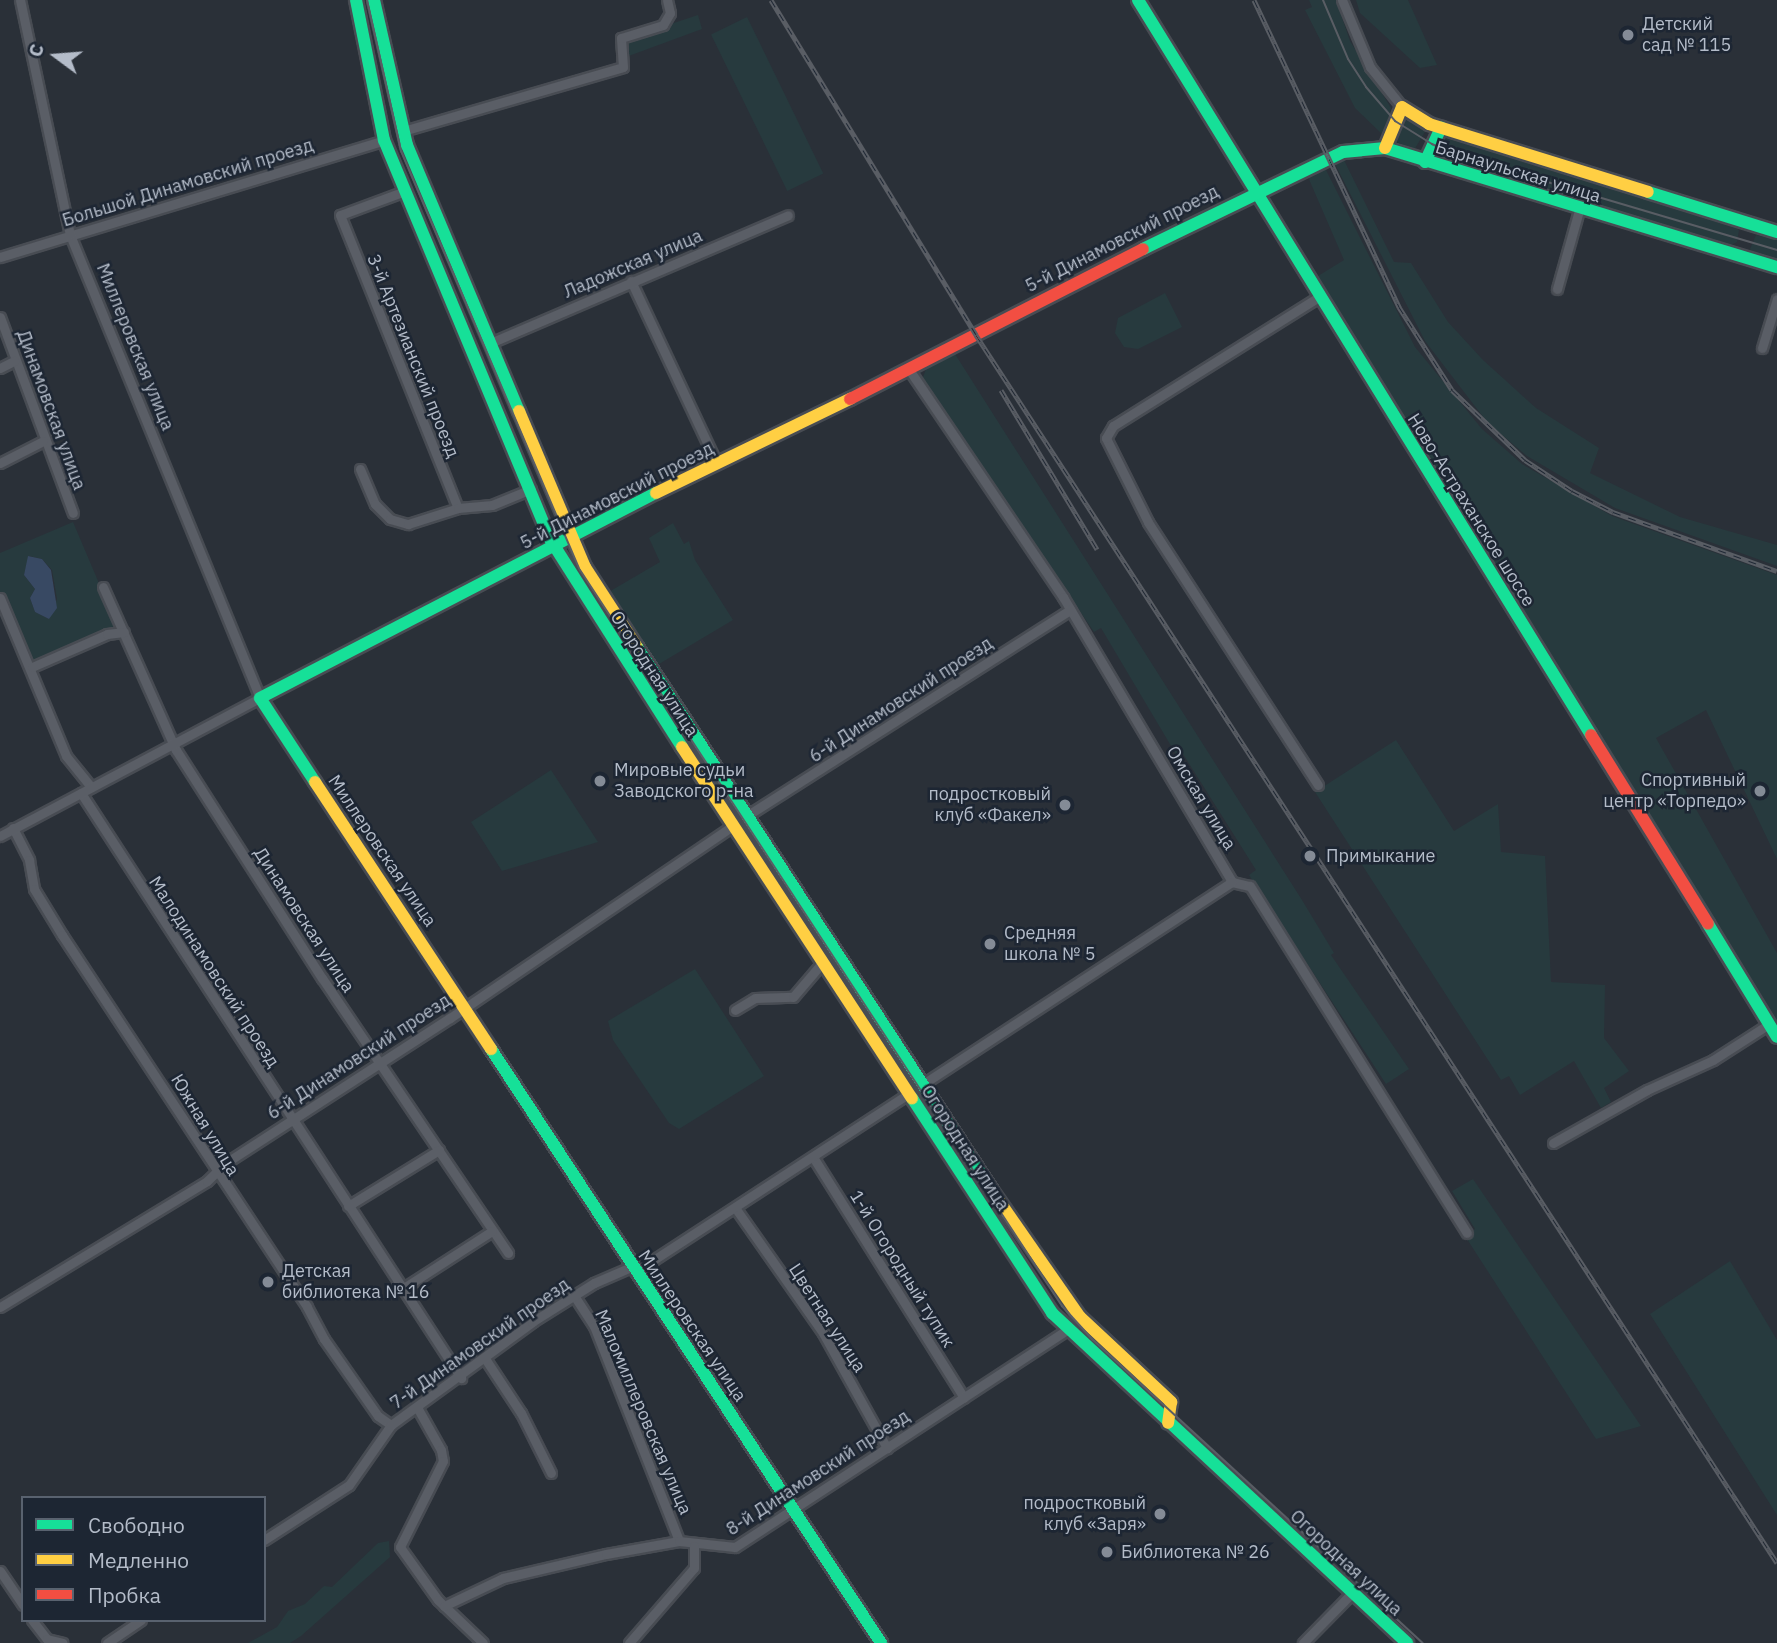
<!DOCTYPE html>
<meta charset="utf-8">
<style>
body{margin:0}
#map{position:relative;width:1777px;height:1643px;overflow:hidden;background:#2a3038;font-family:"IBM Plex Sans",sans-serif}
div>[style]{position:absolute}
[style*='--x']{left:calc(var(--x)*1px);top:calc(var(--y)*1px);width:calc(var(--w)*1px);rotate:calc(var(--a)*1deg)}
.green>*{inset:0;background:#273a3e;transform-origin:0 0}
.water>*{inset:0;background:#384963}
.roads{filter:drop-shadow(2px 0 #484c53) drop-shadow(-2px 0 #484c53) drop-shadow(0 2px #484c53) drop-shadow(0 -2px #484c53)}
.street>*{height:9px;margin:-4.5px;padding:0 4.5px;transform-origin:4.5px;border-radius:4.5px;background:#5a5e66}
.fast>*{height:12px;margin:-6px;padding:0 6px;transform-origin:6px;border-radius:6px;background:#16e098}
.slow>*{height:12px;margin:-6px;padding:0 6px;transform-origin:6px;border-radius:6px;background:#ffcf43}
.jam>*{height:12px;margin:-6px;padding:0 6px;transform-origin:6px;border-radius:6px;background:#f24e42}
.tram>*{height:2px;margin:-1px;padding:0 1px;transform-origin:1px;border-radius:1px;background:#595d64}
.rail>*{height:5px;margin-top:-2.5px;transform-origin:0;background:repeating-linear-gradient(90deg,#1d2633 0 8px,#595d64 0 16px);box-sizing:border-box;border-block:2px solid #595d64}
.dots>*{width:19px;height:19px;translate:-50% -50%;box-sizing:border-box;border:4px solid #1d2633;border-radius:50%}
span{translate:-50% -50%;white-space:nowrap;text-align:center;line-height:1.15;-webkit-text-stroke:5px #1d2633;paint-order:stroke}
.poi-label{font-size:18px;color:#b4bcc9}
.left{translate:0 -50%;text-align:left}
.right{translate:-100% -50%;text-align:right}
.street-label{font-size:18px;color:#b4bcc9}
.legend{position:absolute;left:21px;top:1496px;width:245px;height:126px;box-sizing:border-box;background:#1d2633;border:2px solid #59626f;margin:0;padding:9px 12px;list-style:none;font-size:21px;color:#b4bcc9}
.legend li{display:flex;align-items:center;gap:14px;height:35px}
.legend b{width:35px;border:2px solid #59626f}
.north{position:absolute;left:21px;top:21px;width:70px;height:70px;-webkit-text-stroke:5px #1d2633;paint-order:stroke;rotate:286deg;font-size:19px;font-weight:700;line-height:28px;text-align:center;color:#b4bcc9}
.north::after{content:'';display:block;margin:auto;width:24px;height:32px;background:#b4bcc9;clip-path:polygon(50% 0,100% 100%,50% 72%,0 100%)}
</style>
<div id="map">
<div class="green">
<div style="clip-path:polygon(1309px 0,1336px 0,1350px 41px,1391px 108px,1384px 136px,1355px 108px,1305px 10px,1312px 7px)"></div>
<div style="clip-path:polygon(1356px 0,1408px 0,1437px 65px,1420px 68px,1360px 13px)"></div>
<div style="clip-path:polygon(698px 15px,702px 29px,626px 57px,626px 39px)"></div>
<div style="left:747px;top:17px;width:174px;height:40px;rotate:64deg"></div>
<div style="clip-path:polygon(1404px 116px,1426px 130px,1414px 150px,1397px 142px)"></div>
<div style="clip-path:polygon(1454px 138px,1734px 226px,1739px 230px,1737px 242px,1729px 246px,1442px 160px,1438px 150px,1443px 140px)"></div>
<div style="clip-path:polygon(1344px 160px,1394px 262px,1411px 263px,1448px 322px,1483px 360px,1536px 408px,1599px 448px,1590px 473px,1680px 517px,1777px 545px,1777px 566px,1615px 508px,1527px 456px,1487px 422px,1425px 341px,1335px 164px)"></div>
<div style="clip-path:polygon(1325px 168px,1415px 347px,1482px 429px,1522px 464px,1612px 516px,1777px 575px,1777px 859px,1706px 710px,1656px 738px,1777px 953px,1777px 1022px,1318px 276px,1344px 260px,1308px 177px)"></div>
<div style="clip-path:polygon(1756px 235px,1777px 240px,1777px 261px,1753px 254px,1750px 249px)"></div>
<div style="clip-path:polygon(1165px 293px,1182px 327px,1138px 349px,1124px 347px,1115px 333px,1118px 318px)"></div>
<div style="clip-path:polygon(955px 354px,1302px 900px,1334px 953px,1331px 955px,1409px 1069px,1386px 1084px,1249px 875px,1256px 870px,1183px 754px,1177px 756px,1101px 628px,1094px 632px,922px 380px,926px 369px)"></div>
<div style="clip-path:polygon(evenodd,73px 522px,118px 628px,33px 661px,0 592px,0 553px,73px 522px,29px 556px,42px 559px,52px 570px,57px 599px,49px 619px,35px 612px,30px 598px,35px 589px,24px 575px,29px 556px)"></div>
<div style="clip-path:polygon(673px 523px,684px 544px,689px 541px,695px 560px,733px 620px,654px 667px,607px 593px,660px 562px,649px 538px)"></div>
<div style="clip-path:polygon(1396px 740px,1454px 831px,1498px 804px,1501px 852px,1545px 856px,1551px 982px,1605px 985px,1604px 1038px,1629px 1071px,1604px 1088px,1611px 1102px,1601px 1108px,1574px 1061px,1520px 1095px,1509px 1076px,1501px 1080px,1315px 792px)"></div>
<div style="clip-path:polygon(551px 770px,598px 842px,502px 871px,471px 822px)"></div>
<div style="clip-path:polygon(695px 969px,764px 1076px,679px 1129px,669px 1123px,613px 1040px,608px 1021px)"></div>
<div style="clip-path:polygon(1473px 1179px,1641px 1426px,1596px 1439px,1465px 1236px,1475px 1229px,1452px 1191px)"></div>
<div style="clip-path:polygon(1730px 1261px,1777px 1340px,1777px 1515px,1650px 1314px)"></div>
<div style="clip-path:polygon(389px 1541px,390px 1557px,301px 1636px,290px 1643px,248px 1643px,277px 1627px,288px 1611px,305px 1604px,324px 1586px,332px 1587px,378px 1543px)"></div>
</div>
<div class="water">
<div style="clip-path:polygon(28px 556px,42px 559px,51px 570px,57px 608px,49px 619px,35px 612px,30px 598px,35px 589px,24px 575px)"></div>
</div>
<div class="roads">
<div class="street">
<div style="--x:1342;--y:0;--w:73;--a:67.3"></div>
<div style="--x:1370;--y:67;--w:51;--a:51.3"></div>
<div style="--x:403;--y:131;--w:229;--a:-16.2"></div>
<div style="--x:623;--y:67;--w:29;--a:-94"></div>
<div style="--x:621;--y:38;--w:44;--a:-17.2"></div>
<div style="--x:663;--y:25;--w:14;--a:-60"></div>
<div style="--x:670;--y:13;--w:13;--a:-103"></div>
<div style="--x:405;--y:191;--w:69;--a:159.7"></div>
<div style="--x:340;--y:215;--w:316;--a:68.1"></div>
<div style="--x:0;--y:257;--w:401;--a:-16.9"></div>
<div style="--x:631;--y:281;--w:202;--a:64.8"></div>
<div style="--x:1557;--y:289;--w:82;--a:-74.4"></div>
<div style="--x:0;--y:317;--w:209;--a:69.6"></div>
<div style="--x:490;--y:343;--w:324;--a:-23.2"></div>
<div style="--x:1762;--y:348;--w:51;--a:-73"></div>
<div style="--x:0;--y:368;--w:16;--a:-27"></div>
<div style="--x:910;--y:371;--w:273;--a:55.9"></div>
<div style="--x:1063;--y:597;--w:331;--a:59.3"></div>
<div style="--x:1232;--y:882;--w:18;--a:13"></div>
<div style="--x:1250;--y:886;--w:409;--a:58"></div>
<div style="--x:0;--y:463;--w:48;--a:-27.1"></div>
<div style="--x:360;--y:469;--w:38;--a:67"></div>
<div style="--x:375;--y:504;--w:21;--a:45"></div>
<div style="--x:390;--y:519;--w:19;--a:16"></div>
<div style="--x:408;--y:524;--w:52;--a:-17.7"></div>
<div style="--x:458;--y:508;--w:34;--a:-5"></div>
<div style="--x:492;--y:505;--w:42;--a:-22.3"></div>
<div style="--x:103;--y:587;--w:179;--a:65.9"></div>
<div style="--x:176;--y:750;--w:271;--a:57.4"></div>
<div style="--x:322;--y:978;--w:332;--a:55.9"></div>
<div style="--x:0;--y:598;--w:171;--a:67.3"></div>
<div style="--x:66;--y:756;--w:40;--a:51"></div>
<div style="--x:32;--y:667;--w:82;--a:-23.7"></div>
<div style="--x:107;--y:634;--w:17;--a:-7"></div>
<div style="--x:1318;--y:785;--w:313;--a:-122.9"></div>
<div style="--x:1148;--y:522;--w:94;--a:-116.6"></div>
<div style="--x:1106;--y:438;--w:14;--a:-60"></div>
<div style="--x:1113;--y:426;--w:243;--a:-32.1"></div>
<div style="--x:81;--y:793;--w:698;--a:56.99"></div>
<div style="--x:748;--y:815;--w:382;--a:-32.5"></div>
<div style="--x:13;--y:828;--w:36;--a:63"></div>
<div style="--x:29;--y:860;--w:29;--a:80"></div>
<div style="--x:34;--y:889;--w:54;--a:58.7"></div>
<div style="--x:62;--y:935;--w:445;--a:56.6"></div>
<div style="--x:307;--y:1307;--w:36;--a:62"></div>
<div style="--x:324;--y:1339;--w:94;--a:55"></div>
<div style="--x:378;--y:1416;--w:16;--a:35"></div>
<div style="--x:0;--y:836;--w:294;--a:-28"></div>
<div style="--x:260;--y:698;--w:500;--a:-112.31"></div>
<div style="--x:70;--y:235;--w:240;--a:-102"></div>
<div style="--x:735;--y:1010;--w:23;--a:-31"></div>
<div style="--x:755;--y:998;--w:38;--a:-2"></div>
<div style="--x:793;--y:997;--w:45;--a:-49.5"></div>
<div style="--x:923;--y:1084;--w:369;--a:-33.2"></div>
<div style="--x:1553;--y:1143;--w:108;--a:-29.4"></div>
<div style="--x:1647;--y:1090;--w:72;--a:-24.4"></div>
<div style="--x:1713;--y:1060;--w:67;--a:-32.7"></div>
<div style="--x:813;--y:1157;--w:284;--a:57.9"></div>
<div style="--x:348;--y:1206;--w:107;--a:-31.6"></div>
<div style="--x:736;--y:1209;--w:151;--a:54.9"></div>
<div style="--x:823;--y:1333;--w:132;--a:60.9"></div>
<div style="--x:635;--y:1272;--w:326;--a:-33.1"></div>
<div style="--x:402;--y:1289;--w:107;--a:-32.8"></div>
<div style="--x:575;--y:1297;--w:35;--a:57"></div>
<div style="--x:594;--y:1326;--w:231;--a:68.4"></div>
<div style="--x:0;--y:1307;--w:242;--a:-31.3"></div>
<div style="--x:207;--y:1181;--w:28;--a:-44"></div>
<div style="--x:227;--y:1162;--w:265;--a:-32.9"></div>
<div style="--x:450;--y:1018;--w:341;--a:-34.2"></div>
<div style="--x:486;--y:1360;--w:64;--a:56.6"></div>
<div style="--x:521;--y:1413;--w:67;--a:63.4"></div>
<div style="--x:418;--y:1409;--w:47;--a:60.7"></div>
<div style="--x:441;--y:1450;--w:11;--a:80"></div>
<div style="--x:443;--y:1461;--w:96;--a:116.6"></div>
<div style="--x:400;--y:1547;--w:65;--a:54.4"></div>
<div style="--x:438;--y:1600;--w:62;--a:43.7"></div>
<div style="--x:264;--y:1540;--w:101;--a:-32.9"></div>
<div style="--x:349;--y:1485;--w:73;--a:-55"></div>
<div style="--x:391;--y:1425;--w:175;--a:-36.1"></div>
<div style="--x:532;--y:1322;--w:73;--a:-32.2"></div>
<div style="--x:594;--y:1283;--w:40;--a:-23.4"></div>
<div style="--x:0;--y:1571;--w:41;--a:55.9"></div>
<div style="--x:444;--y:1606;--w:65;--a:-25.4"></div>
<div style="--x:503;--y:1578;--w:106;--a:-13.1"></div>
<div style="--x:606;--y:1554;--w:74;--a:-10.1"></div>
<div style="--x:679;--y:1541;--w:56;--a:6.1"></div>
<div style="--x:735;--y:1547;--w:397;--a:-33.2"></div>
<div style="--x:32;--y:1620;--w:24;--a:52"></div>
<div style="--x:47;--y:1639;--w:16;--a:14"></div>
<div style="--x:107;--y:1643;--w:41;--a:-34.1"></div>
<div style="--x:629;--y:1643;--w:99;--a:-49.1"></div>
<div style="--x:694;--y:1568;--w:22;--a:-90"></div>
<div style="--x:1303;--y:1643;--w:70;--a:-45.6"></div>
</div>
<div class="fast">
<div style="--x:356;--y:0;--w:143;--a:78.7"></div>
<div style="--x:384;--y:140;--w:432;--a:67.4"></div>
<div style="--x:550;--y:539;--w:246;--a:57.6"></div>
<div style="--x:374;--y:0;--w:149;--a:77.2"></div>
<div style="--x:407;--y:145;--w:289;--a:67.2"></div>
<div style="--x:1138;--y:0;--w:863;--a:58.35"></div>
<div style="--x:1425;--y:162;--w:38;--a:-65"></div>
<div style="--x:1648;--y:192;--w:135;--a:17.2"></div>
<div style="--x:1143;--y:249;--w:222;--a:-25.9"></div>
<div style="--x:1343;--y:152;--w:42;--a:-5.4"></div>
<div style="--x:1385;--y:148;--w:410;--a:16.9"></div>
<div style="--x:637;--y:647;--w:651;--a:56.85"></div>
<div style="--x:315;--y:782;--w:100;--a:-123.2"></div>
<div style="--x:260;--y:698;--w:446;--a:-27.4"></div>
<div style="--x:1708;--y:924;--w:132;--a:58.6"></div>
<div style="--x:491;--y:1049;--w:711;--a:56.71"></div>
<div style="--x:912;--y:1098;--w:257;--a:56.9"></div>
<div style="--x:1052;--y:1313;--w:485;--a:42.9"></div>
</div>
<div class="slow">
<div style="--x:1385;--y:148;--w:44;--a:-67.5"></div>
<div style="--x:1402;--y:107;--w:32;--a:32"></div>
<div style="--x:1429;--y:124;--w:229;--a:17.2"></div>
<div style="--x:519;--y:411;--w:169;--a:67.1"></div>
<div style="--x:585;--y:567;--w:95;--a:57"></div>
<div style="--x:656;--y:493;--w:216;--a:-25.9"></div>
<div style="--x:682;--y:747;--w:420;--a:56.8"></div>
<div style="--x:315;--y:782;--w:320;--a:56.6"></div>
<div style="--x:993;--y:1192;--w:152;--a:55.2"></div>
<div style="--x:1080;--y:1317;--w:125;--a:43"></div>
<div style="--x:1171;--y:1402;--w:21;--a:98"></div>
</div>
<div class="jam">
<div style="--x:850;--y:399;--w:329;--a:-27.1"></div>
<div style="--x:1591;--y:735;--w:222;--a:58.2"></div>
</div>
</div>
<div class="tram">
<div style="--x:367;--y:0;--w:155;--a:77.3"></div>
<div style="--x:401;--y:151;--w:456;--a:66.9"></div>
<div style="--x:580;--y:570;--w:880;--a:56.78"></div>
<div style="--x:1062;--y:1306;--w:45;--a:47.7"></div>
<div style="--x:1092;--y:1339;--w:449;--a:42.6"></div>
<div style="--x:1323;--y:0;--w:64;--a:67"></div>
<div style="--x:1348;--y:59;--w:33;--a:57"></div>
<div style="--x:1366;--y:87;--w:45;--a:49.5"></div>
<div style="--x:1395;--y:121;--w:44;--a:31.9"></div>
<div style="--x:1432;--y:144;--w:23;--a:25"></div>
<div style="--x:1453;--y:154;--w:338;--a:16.5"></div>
</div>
<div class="rail">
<div style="--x:771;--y:0;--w:393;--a:58.5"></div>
<div style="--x:976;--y:335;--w:1466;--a:56.88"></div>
<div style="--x:1254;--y:0;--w:340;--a:64.7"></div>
<div style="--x:1399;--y:307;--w:98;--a:57.4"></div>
<div style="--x:1452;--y:390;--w:101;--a:43.8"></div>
<div style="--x:1525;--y:460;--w:56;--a:33.4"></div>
<div style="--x:1572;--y:491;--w:46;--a:27.1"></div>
<div style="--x:1613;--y:512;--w:174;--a:19.8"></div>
<div style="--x:1001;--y:390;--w:186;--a:58.9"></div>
</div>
<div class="dots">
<div style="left:1628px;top:35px;background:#848b96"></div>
<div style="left:600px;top:781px;background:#848b96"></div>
<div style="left:1760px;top:791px;background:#848b96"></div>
<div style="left:1065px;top:805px;background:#848b96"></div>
<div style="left:1310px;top:856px;background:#848b96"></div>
<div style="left:990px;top:944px;background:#848b96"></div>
<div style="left:268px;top:1282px;background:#848b96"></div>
<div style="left:1160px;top:1514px;background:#848b96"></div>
<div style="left:1107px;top:1552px;background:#848b96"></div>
</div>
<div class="poi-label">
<span class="left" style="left:1642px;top:35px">Детский<br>сад № 115</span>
<span class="left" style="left:614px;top:781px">Мировые судьи<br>Заводского р-на</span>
<span class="right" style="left:1746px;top:791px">Спортивный<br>центр «Торпедо»</span>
<span class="right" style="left:1051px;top:805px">подростковый<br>клуб «Факел»</span>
<span class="left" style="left:1326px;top:856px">Примыкание</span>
<span class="left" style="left:1004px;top:944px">Средняя<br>школа № 5</span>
<span class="left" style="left:282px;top:1282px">Детская<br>библиотека № 16</span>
<span class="right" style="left:1146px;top:1514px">подростковый<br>клуб «Заря»</span>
<span class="left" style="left:1121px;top:1552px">Библиотека № 26</span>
</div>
<div class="street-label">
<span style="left:1518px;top:172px;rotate:17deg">Барнаульская улица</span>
<span style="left:188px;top:183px;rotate:-17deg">Большой Динамовский проезд</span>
<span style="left:1122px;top:239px;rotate:-27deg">5-й Динамовский проезд</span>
<span style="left:633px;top:264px;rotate:-23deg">Ладожская улица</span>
<span style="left:135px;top:347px;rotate:68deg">Миллеровская улица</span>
<span style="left:413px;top:356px;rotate:68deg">3-й Артезианский проезд</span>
<span style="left:51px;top:410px;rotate:70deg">Динамовская улица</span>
<span style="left:617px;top:496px;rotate:-27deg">5-й Динамовский проезд</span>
<span style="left:1471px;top:510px;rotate:58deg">Ново-Астраханское шоссе</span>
<span style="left:654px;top:674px;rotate:57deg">Огородная улица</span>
<span style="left:901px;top:700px;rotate:-33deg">6-й Динамовский проезд</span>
<span style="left:1201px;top:798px;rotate:59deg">Омская улица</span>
<span style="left:382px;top:851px;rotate:56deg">Миллеровская улица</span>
<span style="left:304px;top:920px;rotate:57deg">Динамовская улица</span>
<span style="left:214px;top:972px;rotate:57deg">Малодинамовский проезд</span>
<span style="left:359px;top:1057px;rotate:-33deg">6-й Динамовский проезд</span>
<span style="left:205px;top:1125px;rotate:59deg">Южная улица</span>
<span style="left:965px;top:1148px;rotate:57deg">Огородная улица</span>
<span style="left:902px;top:1269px;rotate:58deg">1-й Огородный тупик</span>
<span style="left:827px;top:1318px;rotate:57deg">Цветная улица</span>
<span style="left:692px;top:1326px;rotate:56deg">Миллеровская улица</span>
<span style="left:480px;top:1344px;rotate:-35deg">7-й Динамовский проезд</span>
<span style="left:643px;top:1412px;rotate:67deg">Маломиллеровская улица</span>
<span style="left:818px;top:1473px;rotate:-33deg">8-й Динамовский проезд</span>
<span style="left:1346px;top:1563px;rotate:43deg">Огородная улица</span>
</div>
<ul class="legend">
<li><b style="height:9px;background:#16e098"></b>Свободно</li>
<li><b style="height:9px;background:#ffcf43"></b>Медленно</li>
<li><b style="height:9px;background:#f24e42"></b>Пробка</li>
</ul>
<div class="north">С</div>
</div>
